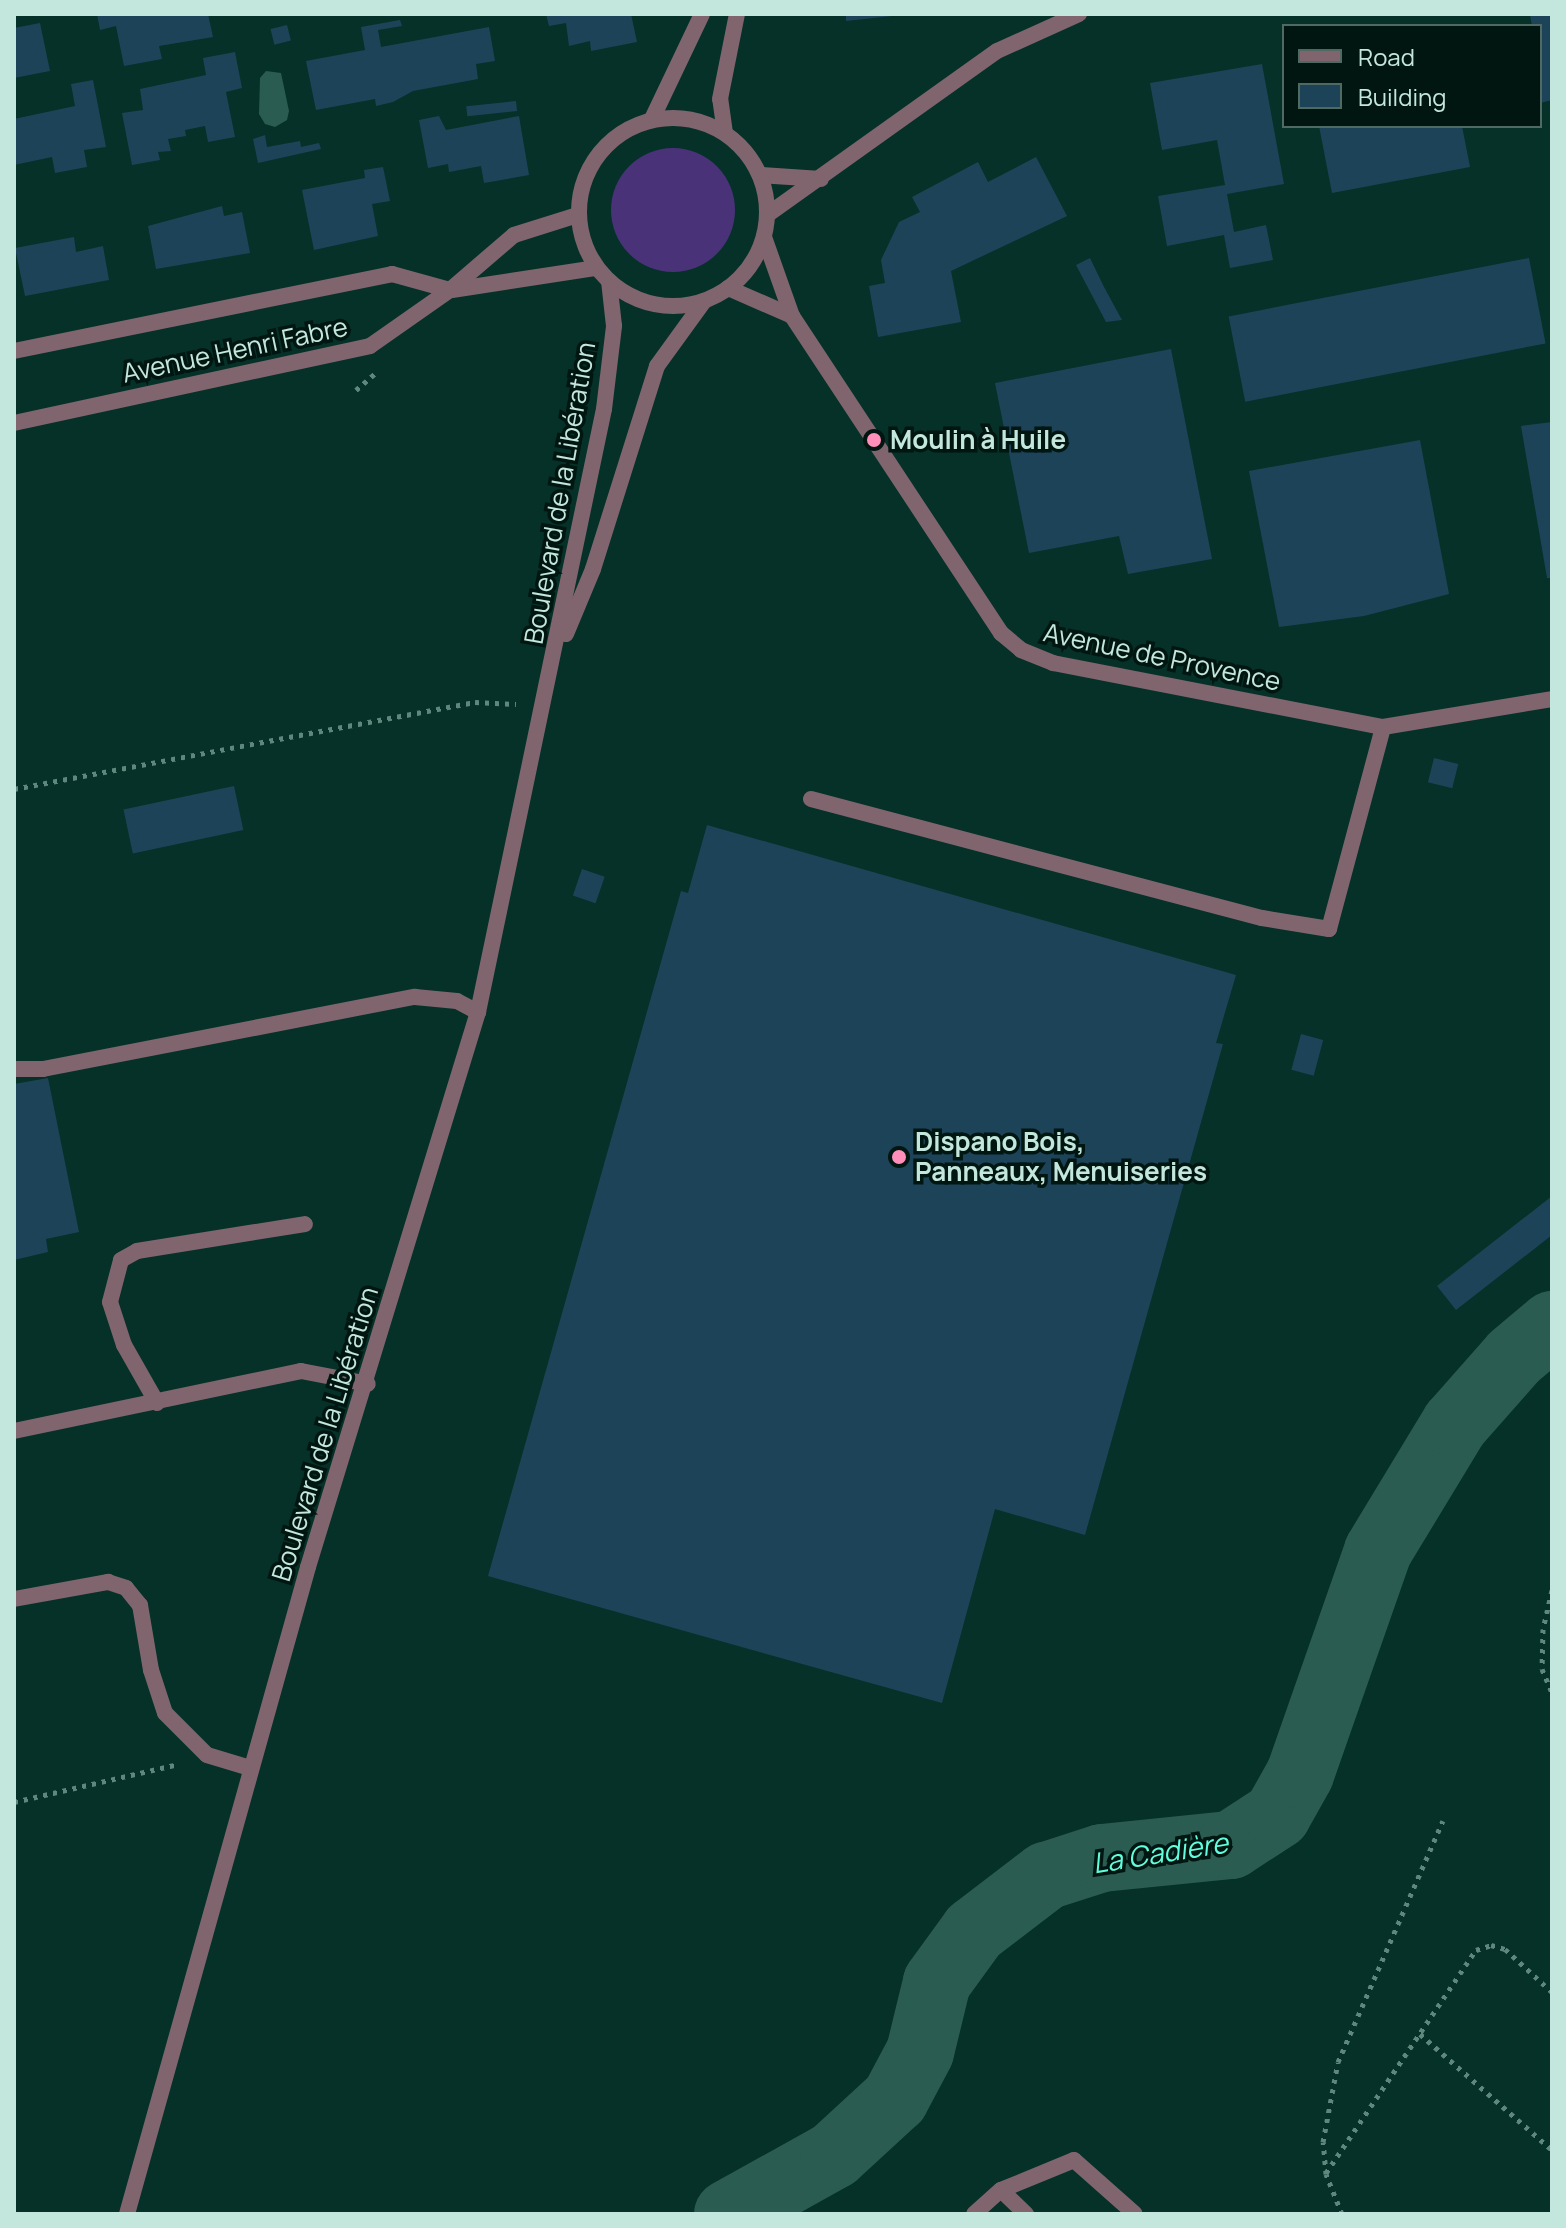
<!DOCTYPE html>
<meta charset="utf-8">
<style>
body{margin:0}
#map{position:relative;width:1566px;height:2228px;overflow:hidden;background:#053128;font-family:Manrope,sans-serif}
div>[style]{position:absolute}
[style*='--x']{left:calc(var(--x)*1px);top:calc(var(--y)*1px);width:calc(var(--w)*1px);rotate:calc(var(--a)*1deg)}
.green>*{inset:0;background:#4a3279}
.round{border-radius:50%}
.water>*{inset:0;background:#2b5c51}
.river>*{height:68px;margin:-34px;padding:0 34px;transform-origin:34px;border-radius:34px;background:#2b5c51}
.building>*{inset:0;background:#1d4359;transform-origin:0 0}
.path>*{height:5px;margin-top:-2.5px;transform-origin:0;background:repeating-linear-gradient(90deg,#5f877d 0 4px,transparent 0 10px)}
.service>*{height:16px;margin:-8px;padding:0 8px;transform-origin:8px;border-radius:8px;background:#80656e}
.minor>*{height:16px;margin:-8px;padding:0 8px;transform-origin:8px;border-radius:8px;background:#80656e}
.tertiary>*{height:16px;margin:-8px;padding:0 8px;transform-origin:8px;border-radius:8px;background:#80656e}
.tertiary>.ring{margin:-8px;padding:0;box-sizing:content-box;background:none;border:16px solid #80656e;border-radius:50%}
.dots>*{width:22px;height:22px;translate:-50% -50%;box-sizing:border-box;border:4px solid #011611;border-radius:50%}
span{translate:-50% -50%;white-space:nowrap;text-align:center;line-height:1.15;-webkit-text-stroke:7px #011611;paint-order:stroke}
.street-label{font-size:26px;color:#c3e7dd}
.poi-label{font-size:26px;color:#c3e7dd;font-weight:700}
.left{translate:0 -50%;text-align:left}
.water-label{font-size:28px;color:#62fddd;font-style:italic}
.frame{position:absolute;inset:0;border:16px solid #c3e7dd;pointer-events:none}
.legend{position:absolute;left:1282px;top:24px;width:260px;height:104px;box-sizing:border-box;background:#011611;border:2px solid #4f6a63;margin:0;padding:10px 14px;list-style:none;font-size:24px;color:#c3e7dd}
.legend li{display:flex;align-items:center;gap:16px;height:40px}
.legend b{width:40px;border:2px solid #4f6a63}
</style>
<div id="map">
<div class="green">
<div class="round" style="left:611px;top:148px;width:124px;height:124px"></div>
</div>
<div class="water">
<div style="clip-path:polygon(266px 71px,281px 73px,289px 111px,287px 120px,275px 127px,265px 124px,259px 114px,260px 78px)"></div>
</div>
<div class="river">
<div style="--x:728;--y:2214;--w:121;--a:-29.1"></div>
<div style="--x:834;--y:2155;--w:83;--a:-42.6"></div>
<div style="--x:895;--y:2099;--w:53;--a:-62"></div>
<div style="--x:920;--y:2052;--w:72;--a:-76.3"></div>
<div style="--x:937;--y:1982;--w:63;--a:-54"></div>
<div style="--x:974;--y:1931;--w:91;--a:-37.4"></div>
<div style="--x:1046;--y:1876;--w:59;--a:-17.8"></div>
<div style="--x:1102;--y:1858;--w:130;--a:-5.8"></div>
<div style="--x:1231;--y:1845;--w:55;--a:-33.1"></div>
<div style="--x:1277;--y:1815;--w:47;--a:-60.7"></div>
<div style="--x:1300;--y:1774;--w:236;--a:-70.7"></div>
<div style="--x:1378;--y:1551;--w:149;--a:-58.8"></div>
<div style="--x:1455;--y:1424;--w:89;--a:-48.6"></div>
<div style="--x:1514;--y:1357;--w:50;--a:-40.1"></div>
</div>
<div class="building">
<div style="clip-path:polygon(97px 14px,208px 14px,213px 37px,159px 46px,162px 59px,124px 66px,116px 26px,100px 30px)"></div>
<div style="clip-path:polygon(546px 14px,631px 14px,637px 42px,591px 51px,590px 41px,569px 46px,566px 23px,549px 26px)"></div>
<div style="clip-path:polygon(846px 14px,892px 14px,892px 16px,846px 21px)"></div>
<div style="clip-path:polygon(1552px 14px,1552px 100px,1540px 103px,1540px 26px,1532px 26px,1530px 15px)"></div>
<div style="clip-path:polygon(400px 20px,402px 26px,378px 30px,381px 47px,489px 27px,495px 61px,476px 64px,478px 79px,413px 91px,393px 102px,376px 106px,375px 99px,316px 110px,306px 61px,365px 50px,361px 27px)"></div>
<div style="clip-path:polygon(40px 23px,50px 71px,14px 78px,14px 28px)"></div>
<div style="left:287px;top:25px;width:16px;height:17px;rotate:76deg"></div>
<div style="clip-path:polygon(235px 52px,242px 88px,226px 92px,235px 137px,208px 142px,205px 126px,185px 130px,186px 136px,168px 139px,171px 151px,158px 152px,160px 160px,132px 165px,122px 113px,143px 110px,140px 89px,206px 75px,203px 58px)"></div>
<div style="clip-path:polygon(1262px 64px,1284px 184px,1227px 194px,1234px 232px,1266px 225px,1273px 260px,1230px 268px,1224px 235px,1167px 246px,1158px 196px,1225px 185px,1217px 140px,1162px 150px,1150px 83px)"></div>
<div style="clip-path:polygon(93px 80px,106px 147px,84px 150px,87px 167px,55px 173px,52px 157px,14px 165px,14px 119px,75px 106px,71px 84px)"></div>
<div style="left:516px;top:101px;width:10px;height:50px;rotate:84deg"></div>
<div style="clip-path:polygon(439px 116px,446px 130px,519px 116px,529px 175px,484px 183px,481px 166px,449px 172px,448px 164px,428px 168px,419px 120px)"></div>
<div style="clip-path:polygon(1319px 126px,1462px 126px,1470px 167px,1332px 193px)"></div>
<div style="clip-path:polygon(265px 135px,267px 147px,300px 141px,301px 147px,319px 143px,321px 149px,258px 163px,253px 139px)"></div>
<div style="clip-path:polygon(1036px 157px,1067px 216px,951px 271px,961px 322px,878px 337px,869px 286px,885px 283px,881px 260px,899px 222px,920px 212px,912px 197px,978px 162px,988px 182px)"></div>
<div style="clip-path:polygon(383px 167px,390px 201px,372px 204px,378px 236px,314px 250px,302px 190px,365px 178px,364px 170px)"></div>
<div style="clip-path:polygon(222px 206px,224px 216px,242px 212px,250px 253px,156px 269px,148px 226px)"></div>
<div style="clip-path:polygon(74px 237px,76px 252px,103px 246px,109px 280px,25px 296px,15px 248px)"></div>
<div style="clip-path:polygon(1090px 258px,1104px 287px,1122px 320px,1106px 322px,1076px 265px)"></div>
<div style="left:1529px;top:258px;width:87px;height:306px;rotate:79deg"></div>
<div style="clip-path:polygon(1171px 349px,1212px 559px,1128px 574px,1119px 536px,1029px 553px,995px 383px)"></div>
<div style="clip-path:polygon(1552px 422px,1552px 578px,1547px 578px,1521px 426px)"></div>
<div style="clip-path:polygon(1420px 440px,1449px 594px,1364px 616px,1279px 627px,1249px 471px)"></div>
<div style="left:1434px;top:758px;width:25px;height:25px;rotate:14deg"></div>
<div style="left:234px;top:786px;width:45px;height:113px;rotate:78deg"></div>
<div style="clip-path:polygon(707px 825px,1236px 975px,1216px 1043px,1223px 1044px,1085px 1535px,995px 1509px,942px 1703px,488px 1576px,681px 891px,688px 893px)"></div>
<div style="left:582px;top:869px;width:24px;height:28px;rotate:19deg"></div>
<div style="left:1301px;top:1034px;width:23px;height:37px;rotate:15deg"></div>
<div style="clip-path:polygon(48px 1078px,79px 1232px,46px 1239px,48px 1252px,14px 1260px,14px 1084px)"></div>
<div style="clip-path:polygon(1552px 1196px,1552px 1235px,1456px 1310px,1437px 1286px)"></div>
</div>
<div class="path">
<div style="--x:356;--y:390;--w:28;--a:-41"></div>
<div style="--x:14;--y:789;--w:469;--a:-10.7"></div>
<div style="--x:475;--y:702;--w:41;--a:2.8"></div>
<div style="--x:1552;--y:1590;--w:40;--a:103"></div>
<div style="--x:1543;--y:1629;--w:40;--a:91.4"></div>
<div style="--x:1542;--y:1669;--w:26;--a:67"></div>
<div style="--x:14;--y:1802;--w:169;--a:-13"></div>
<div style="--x:1420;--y:2034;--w:176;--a:41.3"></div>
<div style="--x:1326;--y:2173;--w:269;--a:-56.1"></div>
<div style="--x:1476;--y:1950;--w:16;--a:-18"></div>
<div style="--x:1491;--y:1945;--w:15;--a:16"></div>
<div style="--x:1505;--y:1949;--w:64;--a:42.5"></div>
<div style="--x:1342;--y:2214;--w:43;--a:-111.8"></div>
<div style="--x:1326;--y:2174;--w:32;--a:-95"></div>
<div style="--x:1323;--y:2142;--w:81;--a:-79.4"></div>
<div style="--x:1338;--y:2062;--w:263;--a:-66.5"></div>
</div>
<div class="service">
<div style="--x:14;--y:351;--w:386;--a:-11.5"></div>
<div style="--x:392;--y:274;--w:60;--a:15.4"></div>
<div style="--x:811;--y:799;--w:466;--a:14.8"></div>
<div style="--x:1262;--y:918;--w:68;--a:9.3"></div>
<div style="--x:1329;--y:929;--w:209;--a:-75"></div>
<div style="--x:157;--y:1403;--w:67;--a:-119.6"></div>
<div style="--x:124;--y:1345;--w:45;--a:-108"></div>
<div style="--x:110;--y:1302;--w:43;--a:-75.3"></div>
<div style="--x:121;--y:1260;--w:18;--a:-29"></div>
<div style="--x:137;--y:1251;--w:170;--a:-9.1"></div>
<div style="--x:14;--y:1599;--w:96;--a:-10.3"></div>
<div style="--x:108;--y:1582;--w:19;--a:18"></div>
<div style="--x:126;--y:1588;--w:22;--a:51"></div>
<div style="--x:140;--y:1605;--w:66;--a:80.4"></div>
<div style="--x:151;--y:1670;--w:45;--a:72"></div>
<div style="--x:165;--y:1713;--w:59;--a:45"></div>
<div style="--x:207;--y:1755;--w:45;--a:16.8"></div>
<div style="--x:1001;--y:2190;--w:79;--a:-22.3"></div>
<div style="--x:1074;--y:2160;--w:81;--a:41.5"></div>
<div style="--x:974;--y:2214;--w:36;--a:-42"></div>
<div style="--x:1001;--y:2190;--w:35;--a:44"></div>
</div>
<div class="minor">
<div style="--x:760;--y:175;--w:61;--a:3.8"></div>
<div style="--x:767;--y:215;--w:282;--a:-35.5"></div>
<div style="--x:997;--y:51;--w:90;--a:-24.3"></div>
<div style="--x:764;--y:237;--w:84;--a:70.5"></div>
<div style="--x:792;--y:316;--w:380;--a:56.6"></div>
<div style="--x:1001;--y:633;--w:26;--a:40"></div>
<div style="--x:1021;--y:650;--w:35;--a:22"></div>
<div style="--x:1053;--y:663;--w:336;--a:11"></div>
<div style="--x:1383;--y:727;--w:171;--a:-9.4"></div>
<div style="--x:728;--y:288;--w:70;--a:23.6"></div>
<div style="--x:452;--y:290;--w:146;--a:-8.7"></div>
<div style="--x:14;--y:423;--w:364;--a:-12.2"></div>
<div style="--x:370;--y:346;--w:98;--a:-35"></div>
<div style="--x:450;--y:290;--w:84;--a:-40.7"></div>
<div style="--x:514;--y:235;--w:67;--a:-17.4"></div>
<div style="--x:14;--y:1069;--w:29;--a:0"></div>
<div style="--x:43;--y:1069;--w:379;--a:-11"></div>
<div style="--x:415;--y:997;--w:42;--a:5.4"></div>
<div style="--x:457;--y:1001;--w:24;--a:28"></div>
<div style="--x:14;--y:1431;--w:293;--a:-11.8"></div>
<div style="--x:301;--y:1371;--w:68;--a:11"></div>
</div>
<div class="tertiary">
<div class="ring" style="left:579px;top:118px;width:172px;height:172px"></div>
<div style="--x:652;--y:119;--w:116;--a:-64.5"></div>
<div style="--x:725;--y:133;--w:34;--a:-98"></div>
<div style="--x:720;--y:99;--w:87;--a:-78.7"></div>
<div style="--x:566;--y:634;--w:70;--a:-67.4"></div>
<div style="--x:593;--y:569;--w:213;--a:-72.5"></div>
<div style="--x:657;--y:366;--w:80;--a:-54.1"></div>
<div style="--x:127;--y:2214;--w:672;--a:-74.37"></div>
<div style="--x:308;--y:1567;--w:580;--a:-72.97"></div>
<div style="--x:478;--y:1012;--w:616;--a:-78.2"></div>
<div style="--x:604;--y:409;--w:84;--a:-83.1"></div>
<div style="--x:614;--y:326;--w:45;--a:-96.3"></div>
</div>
<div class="dots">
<div style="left:874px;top:440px;background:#ff8eb9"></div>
<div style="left:899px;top:1157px;background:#ff8eb9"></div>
</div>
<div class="street-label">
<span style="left:235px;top:350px;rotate:-12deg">Avenue Henri Fabre</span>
<span style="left:560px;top:493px;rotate:-80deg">Boulevard de la Libération</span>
<span style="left:1162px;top:657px;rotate:12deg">Avenue de Provence</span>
<span style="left:325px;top:1434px;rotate:-73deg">Boulevard de la Libération</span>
</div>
<div class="poi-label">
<span class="left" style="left:890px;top:440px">Moulin à Huile</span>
<span class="left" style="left:915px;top:1157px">Dispano Bois,<br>Panneaux, Menuiseries</span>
</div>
<div class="water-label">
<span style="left:1160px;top:1852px;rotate:-9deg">La Cadière</span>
</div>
<div class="frame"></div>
<ul class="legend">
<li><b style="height:10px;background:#80656e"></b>Road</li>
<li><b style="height:22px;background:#1d4359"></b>Building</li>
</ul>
</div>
